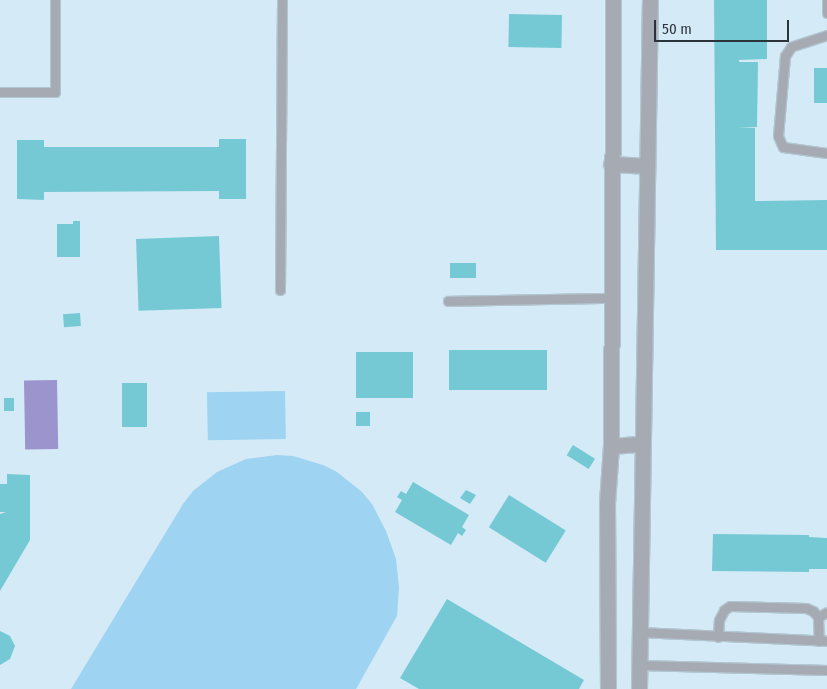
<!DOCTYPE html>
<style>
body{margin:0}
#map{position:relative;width:827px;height:689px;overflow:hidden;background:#d4eaf7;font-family:"Fira Sans Condensed",sans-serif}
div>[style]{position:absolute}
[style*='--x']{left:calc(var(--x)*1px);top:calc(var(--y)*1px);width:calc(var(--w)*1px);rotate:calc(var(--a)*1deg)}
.green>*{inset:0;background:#9ed3f1;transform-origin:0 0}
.water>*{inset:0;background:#9c94cc;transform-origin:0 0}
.building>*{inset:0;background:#75c9d4;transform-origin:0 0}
.roads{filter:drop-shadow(1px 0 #b2c6d1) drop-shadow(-1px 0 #b2c6d1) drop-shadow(0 1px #b2c6d1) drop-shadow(0 -1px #b2c6d1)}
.service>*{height:9px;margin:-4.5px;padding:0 4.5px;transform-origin:4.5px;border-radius:4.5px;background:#a6aab3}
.tertiary>*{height:15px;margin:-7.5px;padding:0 7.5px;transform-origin:7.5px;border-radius:7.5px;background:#a6aab3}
span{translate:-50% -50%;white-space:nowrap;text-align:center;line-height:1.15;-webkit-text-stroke:4px #d4eaf7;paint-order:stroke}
.scale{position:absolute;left:654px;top:20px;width:135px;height:22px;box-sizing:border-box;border:2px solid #2b3439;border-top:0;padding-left:6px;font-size:15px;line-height:18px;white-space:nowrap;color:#2b3439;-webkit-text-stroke:4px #d4eaf7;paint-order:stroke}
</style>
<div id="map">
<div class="green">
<div style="left:285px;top:391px;width:48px;height:78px;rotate:89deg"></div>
<div style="clip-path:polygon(277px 455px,293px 456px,323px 465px,337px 472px,362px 492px,372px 504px,386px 531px,396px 559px,399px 587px,397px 616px,356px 689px,71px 689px,183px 504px,193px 491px,217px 472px,246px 459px)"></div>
</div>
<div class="water">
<div style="left:57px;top:380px;width:69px;height:33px;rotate:89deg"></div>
</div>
<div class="building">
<div style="clip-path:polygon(714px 0,767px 0,767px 59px,739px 60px,739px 62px,758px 62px,757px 127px,738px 128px,755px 128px,755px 201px,827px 200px,827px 250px,716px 250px)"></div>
<div style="left:509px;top:14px;width:53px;height:33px;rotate:1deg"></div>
<div style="left:814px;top:68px;width:13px;height:35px"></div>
<div style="clip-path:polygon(219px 139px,246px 139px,246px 199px,219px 199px,219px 191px,44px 192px,44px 200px,17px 199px,17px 140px,44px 140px,44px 147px,219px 147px)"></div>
<div style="clip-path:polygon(73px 221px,80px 221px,80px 257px,57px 257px,57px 224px,73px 224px)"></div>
<div style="left:219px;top:236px;width:72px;height:83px;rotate:88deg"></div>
<div style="left:450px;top:263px;width:26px;height:15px"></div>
<div style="left:80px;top:313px;width:13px;height:17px;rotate:86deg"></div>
<div style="left:449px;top:350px;width:98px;height:40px"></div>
<div style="left:356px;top:352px;width:57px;height:46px"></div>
<div style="left:122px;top:383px;width:25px;height:44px"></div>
<div style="left:4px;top:398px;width:10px;height:13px"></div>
<div style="left:356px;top:412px;width:14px;height:14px"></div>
<div style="left:573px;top:445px;width:26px;height:12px;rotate:32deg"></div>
<div style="clip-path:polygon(7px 474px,30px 475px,30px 540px,0 591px,0 514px,6px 512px,0 512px,0 484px,7px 484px)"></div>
<div style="clip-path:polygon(413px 482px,469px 515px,462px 527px,466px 530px,462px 536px,458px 533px,451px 545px,395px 512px,402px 500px,397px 497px,401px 491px,406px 494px)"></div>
<div style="clip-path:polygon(466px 490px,476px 495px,470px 504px,460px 498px)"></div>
<div style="left:509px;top:495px;width:67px;height:38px;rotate:32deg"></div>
<div style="clip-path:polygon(713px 534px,809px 535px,809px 537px,827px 538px,827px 569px,809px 569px,809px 572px,712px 571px)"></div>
<div style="clip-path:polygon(447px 599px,584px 680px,579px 689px,419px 689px,400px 678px)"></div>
<div style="clip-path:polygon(0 631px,10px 636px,15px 646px,10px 659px,0 665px)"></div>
</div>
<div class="roads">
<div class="service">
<div style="--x:827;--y:0;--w:13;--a:90"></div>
<div style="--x:827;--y:35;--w:38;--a:162"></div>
<div style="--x:791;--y:47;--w:11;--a:124"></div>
<div style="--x:785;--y:56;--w:80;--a:95"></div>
<div style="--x:778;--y:136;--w:12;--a:66"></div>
<div style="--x:783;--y:147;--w:44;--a:7.8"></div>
<div style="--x:0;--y:92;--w:55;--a:0"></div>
<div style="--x:55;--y:92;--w:92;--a:-90"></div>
<div style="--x:280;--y:290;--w:290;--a:-89.6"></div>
<div style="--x:448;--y:301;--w:162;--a:-1.1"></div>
<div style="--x:818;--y:617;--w:10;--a:-29"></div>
<div style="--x:639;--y:632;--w:188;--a:2.7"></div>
<div style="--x:718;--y:637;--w:17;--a:-87"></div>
<div style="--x:719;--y:620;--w:11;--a:-63"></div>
<div style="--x:724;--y:610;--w:7;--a:-34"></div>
<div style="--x:730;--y:606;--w:76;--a:1.5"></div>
<div style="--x:806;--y:608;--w:8;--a:23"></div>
<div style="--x:813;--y:611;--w:8;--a:50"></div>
<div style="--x:818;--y:617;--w:24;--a:88"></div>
<div style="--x:639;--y:665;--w:188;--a:1.5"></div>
</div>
<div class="tertiary">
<div style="--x:611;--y:164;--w:34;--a:3"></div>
<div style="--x:611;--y:446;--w:31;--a:-4"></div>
<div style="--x:608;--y:689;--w:186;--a:-90.3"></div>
<div style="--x:607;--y:503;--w:57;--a:-86"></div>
<div style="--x:611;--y:446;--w:446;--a:-89.7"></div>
<div style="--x:639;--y:689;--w:689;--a:-89.09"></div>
</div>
</div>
<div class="scale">50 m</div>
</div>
